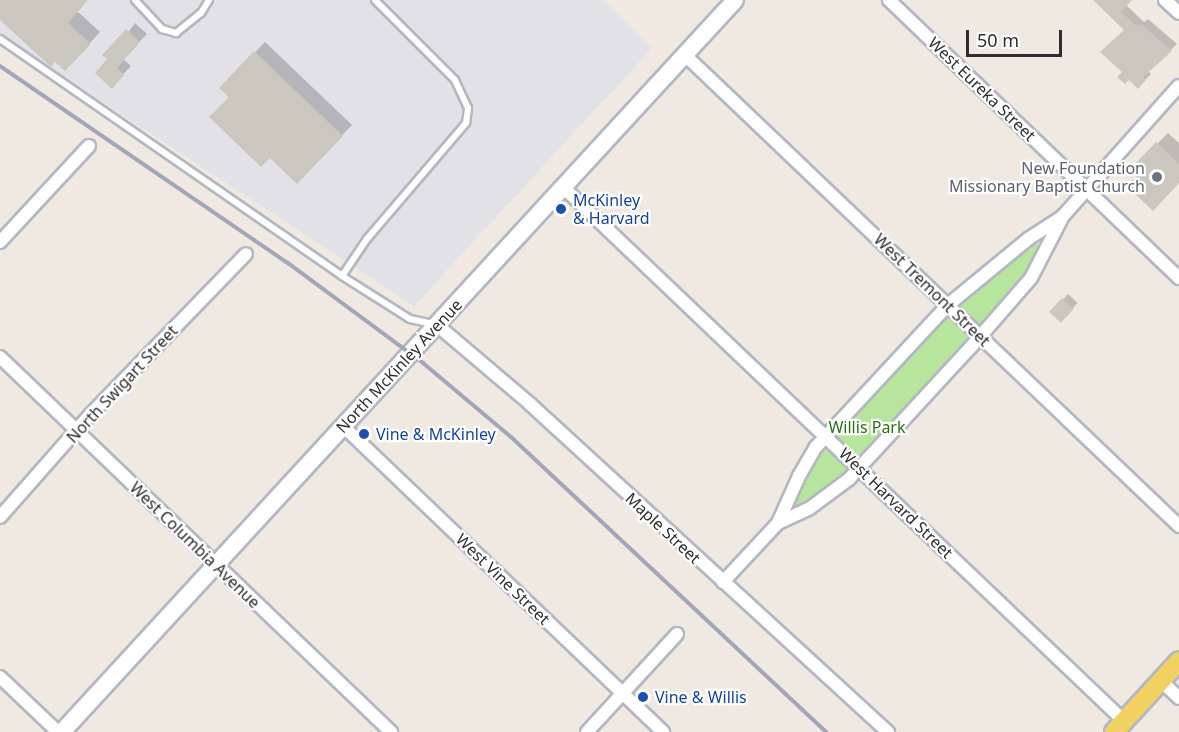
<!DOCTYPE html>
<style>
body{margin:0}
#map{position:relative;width:1179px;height:732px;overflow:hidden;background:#efe9e1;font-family:"Noto Sans",sans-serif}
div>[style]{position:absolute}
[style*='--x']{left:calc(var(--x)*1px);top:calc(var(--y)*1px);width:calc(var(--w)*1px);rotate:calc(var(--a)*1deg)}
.industrial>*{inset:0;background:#e3e1e8}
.green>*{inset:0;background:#b6e59e}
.shadow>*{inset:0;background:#0003;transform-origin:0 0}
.building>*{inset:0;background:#cbc7bf;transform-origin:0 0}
.roads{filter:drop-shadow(2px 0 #b4b7c1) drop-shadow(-2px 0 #b4b7c1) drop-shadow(0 2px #b4b7c1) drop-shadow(0 -2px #b4b7c1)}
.lane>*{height:6px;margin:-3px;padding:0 3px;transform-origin:3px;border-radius:3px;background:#fff}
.street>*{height:12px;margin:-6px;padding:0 6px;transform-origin:6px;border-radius:6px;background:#fff}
.secondary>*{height:16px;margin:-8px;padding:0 8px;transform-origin:8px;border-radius:8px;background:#fff}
.primary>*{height:18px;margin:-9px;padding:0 9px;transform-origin:9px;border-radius:9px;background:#f2d163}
.rail>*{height:4px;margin:-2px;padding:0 2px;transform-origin:2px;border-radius:2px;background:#a3a6b8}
.dots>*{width:16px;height:16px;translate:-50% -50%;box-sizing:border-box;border:3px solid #fff;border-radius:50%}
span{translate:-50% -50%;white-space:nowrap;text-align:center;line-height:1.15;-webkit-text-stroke:4.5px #fff;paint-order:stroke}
.street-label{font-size:16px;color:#2e2e2e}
.worship-label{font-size:16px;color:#5b616d}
.right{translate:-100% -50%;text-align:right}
.transit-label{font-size:16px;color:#164399}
.left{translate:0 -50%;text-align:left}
.park-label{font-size:16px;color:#2c6e1b}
.scale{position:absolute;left:966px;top:30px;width:96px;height:27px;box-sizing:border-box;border:3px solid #2e2e2e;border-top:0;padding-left:8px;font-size:18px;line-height:21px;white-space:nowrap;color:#2e2e2e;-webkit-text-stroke:4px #fff;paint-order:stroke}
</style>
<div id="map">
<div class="industrial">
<div style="clip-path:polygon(0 0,603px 0,652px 48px,414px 306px,0 35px)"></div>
</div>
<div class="green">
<div style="clip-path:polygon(1032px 242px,1039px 245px,1040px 249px,1027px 274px,1008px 298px,841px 478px,814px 499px,799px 507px,796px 505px,795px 500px,807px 472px,846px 424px,971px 289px)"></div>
</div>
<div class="shadow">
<div style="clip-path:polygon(0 0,87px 0,77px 11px,100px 32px,75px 59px,0 18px)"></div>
<div style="clip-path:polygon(1095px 0,1131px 0,1126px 5px,1144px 22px,1148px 19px,1177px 44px,1148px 71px,1151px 74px,1138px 87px,1124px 72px,1126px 30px)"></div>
<div style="clip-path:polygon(135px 23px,147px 34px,123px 59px,131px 66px,112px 86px,109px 59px)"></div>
<div style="clip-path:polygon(265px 42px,352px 125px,297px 182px,221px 88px)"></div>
<div style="clip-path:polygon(1168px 133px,1179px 143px,1179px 181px,1143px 171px,1136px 165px)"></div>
<div style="left:1068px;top:294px;width:13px;height:25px;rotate:42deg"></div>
</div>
<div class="building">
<div style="clip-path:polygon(0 0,88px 0,68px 23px,91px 44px,65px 71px,55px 62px,51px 67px,0 20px)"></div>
<div style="clip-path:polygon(1093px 0,1132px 0,1121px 12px,1138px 27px,1141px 24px,1172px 51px,1143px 77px,1146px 80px,1138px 89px,1129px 80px,1125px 84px,1117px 77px,1122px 72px,1100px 52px,1124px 30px)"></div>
<div style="clip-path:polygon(126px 29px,140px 42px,117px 68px,124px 75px,112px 89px,95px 73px,107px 59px,102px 55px)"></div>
<div style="clip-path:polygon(254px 51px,343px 136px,297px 184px,270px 158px,261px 167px,209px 117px,229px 97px,219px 88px)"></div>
<div style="clip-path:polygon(1156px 142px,1179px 164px,1179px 183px,1153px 211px,1127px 186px,1141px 171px,1134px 165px)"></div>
<div style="left:1062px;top:298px;width:16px;height:19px;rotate:43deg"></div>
</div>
<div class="roads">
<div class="lane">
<div style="--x:135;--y:0;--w:40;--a:47"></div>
<div style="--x:162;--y:29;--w:15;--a:16"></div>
<div style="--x:176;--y:33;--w:32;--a:-39"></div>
<div style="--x:201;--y:13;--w:15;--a:-58"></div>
<div style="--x:0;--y:39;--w:416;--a:34.7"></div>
<div style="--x:342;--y:276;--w:80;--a:32.3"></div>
<div style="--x:410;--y:319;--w:24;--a:12"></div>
<div style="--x:342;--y:276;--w:45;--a:-56"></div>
<div style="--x:367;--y:239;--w:153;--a:-49.5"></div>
<div style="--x:466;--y:123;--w:15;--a:-82"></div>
<div style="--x:468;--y:108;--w:31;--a:-115"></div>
<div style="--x:455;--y:80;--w:113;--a:-135"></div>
</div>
<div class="street">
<div style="--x:889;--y:0;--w:402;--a:43.8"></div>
<div style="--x:1165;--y:0;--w:19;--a:43"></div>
<div style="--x:685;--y:55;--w:683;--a:43.63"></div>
<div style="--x:563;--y:187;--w:775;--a:43.59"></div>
<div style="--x:0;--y:242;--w:131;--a:-47.2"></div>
<div style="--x:437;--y:325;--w:122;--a:40.3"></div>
<div style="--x:530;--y:404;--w:486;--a:42.5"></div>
<div style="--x:0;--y:357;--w:542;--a:43.8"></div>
<div style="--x:343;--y:426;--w:443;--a:43.7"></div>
<div style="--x:0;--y:517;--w:136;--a:-48.6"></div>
<div style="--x:90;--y:415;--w:224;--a:-45.9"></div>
<div style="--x:778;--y:523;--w:51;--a:-65.9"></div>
<div style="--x:799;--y:476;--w:34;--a:-60"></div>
<div style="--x:816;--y:447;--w:194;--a:-47.1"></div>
<div style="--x:948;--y:305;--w:104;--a:-39.5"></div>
<div style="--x:1028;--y:239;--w:40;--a:-32.9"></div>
<div style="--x:723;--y:582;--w:81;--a:-47"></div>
<div style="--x:778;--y:523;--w:35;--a:-25"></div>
<div style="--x:810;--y:508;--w:49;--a:-36.6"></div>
<div style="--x:849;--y:479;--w:180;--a:-47.3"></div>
<div style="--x:971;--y:347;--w:91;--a:-49"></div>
<div style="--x:1031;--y:278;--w:70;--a:-62.7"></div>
<div style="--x:1063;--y:216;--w:174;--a:-48.3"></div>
<div style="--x:0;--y:677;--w:80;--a:43.5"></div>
<div style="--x:1161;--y:681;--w:25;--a:43"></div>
<div style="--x:587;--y:732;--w:133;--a:-47.4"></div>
</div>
<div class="secondary">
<div style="--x:62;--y:732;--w:994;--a:-47.4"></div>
</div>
<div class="primary">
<div style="--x:1114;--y:732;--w:96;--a:-47.5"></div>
</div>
</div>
<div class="rail">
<div style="--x:0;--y:66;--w:349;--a:34.4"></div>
<div style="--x:288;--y:263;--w:168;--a:36.5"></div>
<div style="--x:423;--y:363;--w:115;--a:40.1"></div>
<div style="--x:511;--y:437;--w:432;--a:43.1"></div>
</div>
<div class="dots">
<div style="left:1157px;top:177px;background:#6b7280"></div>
<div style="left:561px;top:209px;background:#1a4fb4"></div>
<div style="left:364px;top:434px;background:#1a4fb4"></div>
<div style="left:643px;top:697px;background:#1a4fb4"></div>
</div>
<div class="street-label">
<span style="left:982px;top:89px;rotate:44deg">West Eureka Street</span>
<span style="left:932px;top:290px;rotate:44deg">West Tremont Street</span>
<span style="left:399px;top:366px;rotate:-47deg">North McKinley Avenue</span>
<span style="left:122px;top:384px;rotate:-47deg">North Swigart Street</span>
<span style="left:896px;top:503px;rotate:44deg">West Harvard Street</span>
<span style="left:663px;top:528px;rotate:43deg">Maple Street</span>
<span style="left:195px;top:545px;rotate:44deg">West Columbia Avenue</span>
<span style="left:503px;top:579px;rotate:44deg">West Vine Street</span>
</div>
<div class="worship-label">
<span class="right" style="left:1145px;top:177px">New Foundation<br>Missionary Baptist Church</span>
</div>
<div class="transit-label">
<span class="left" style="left:573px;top:209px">McKinley<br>&amp; Harvard</span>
<span class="left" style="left:376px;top:434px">Vine &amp; McKinley</span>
<span class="left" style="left:655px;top:697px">Vine &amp; Willis</span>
</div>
<div class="park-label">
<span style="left:867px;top:427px">Willis Park</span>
</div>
<div class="scale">50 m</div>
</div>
